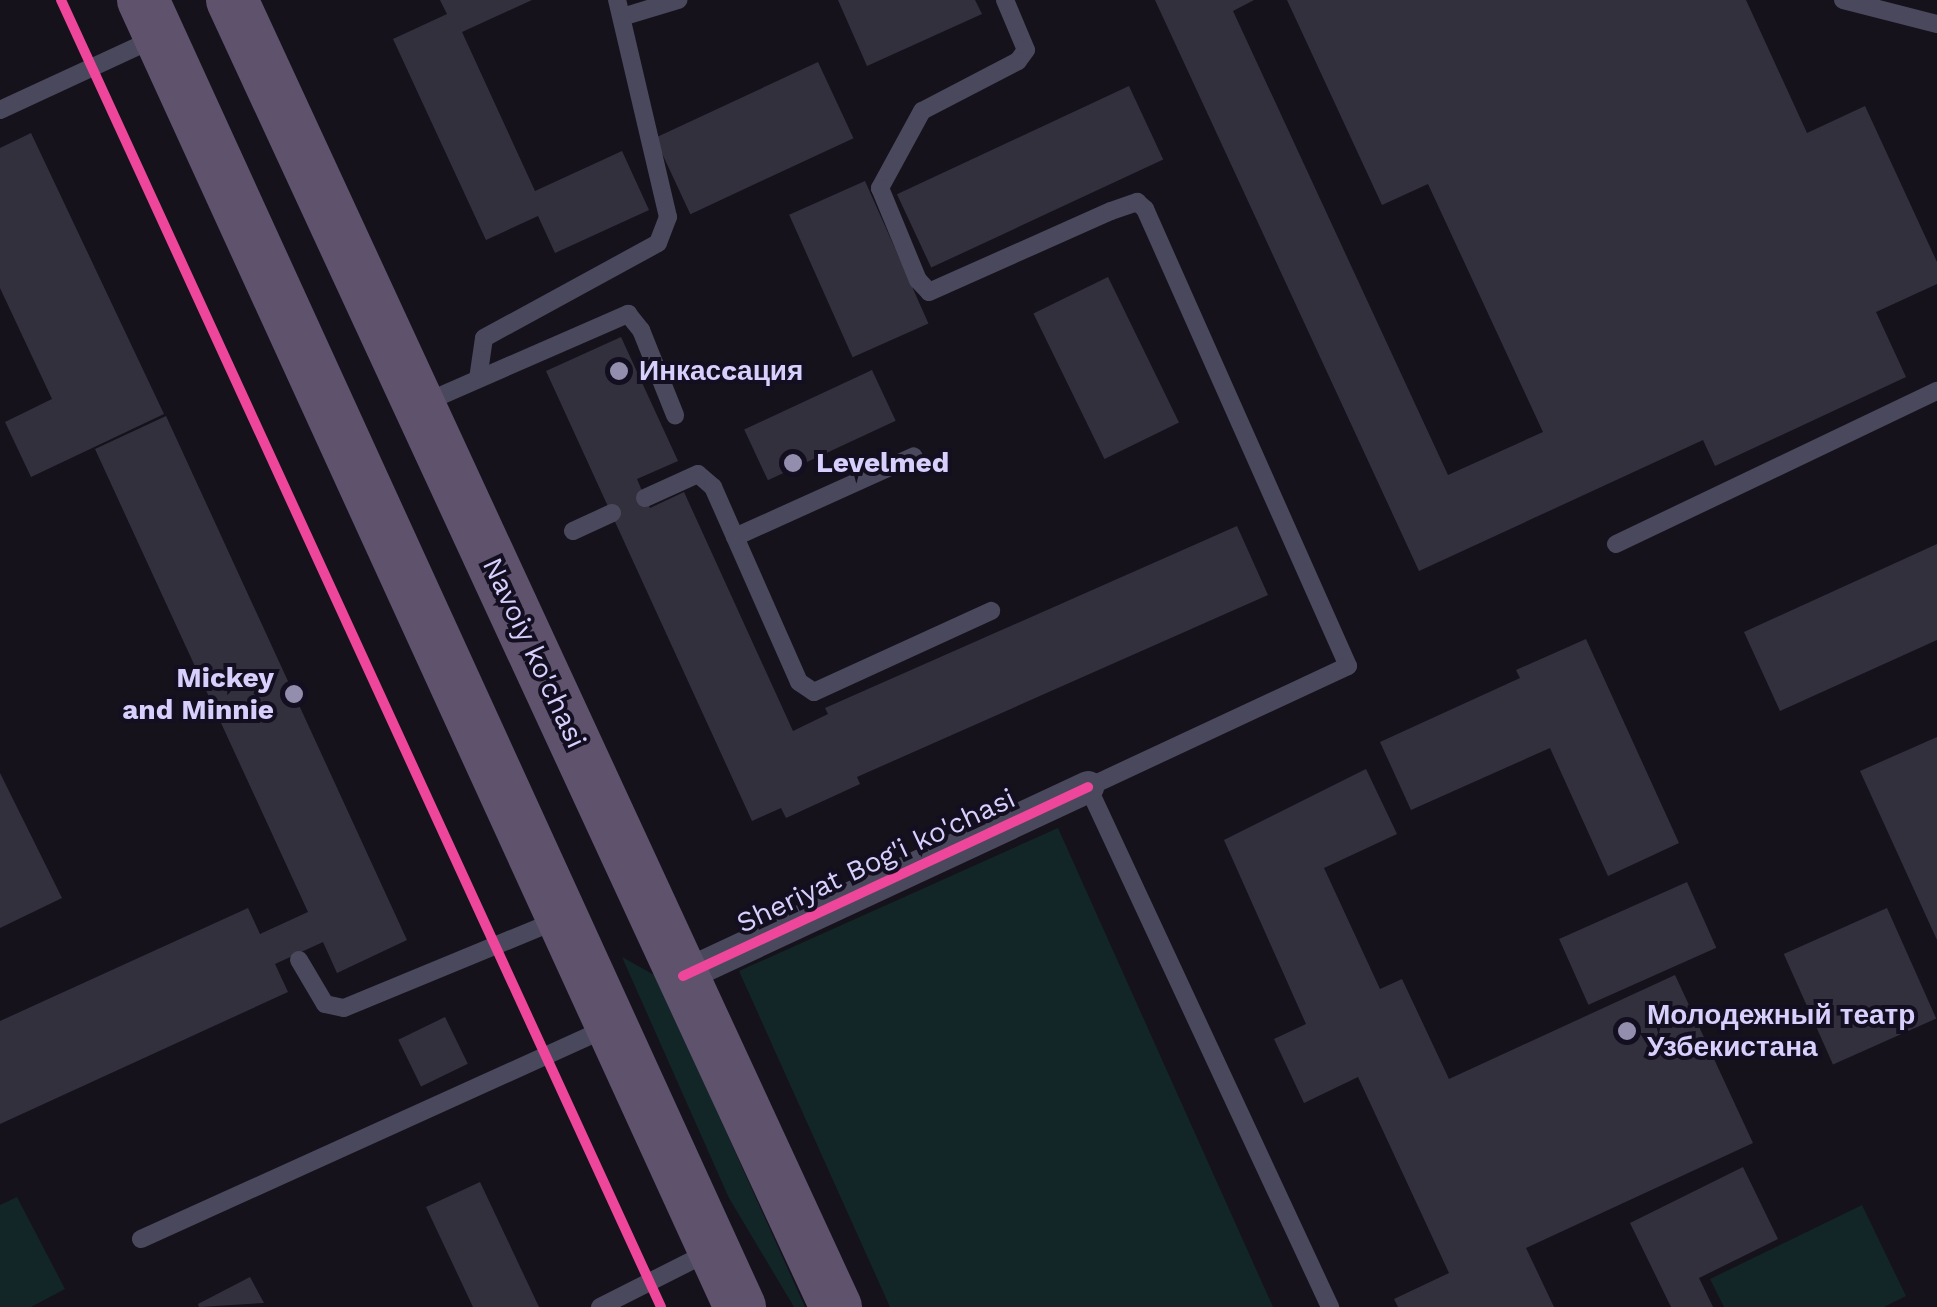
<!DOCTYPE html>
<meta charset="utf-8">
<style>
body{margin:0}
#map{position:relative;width:1937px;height:1307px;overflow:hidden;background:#15121c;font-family:"Work Sans",sans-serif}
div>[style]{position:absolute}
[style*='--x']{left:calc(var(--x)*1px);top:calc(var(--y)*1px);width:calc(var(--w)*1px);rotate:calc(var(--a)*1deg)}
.green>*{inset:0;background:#122627}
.building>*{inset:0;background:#33303e;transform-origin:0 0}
.service>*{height:18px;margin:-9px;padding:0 9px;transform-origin:9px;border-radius:9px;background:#4a485c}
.minor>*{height:32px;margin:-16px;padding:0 16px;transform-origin:16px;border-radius:16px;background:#4a485c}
.primary>*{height:52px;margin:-26px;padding:0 26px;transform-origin:26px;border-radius:26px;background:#5e526d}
.cycleway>*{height:10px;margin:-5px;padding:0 5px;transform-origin:5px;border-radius:5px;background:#ed469a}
.dots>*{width:28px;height:28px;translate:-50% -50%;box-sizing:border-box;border:5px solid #130e20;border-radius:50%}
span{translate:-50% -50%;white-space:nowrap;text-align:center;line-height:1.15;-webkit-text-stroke:8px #130e20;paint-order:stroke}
.poi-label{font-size:28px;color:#d8d0fc;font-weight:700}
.left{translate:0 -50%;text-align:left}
.right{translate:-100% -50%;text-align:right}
.street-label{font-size:28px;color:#d8d0fc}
</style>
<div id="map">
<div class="green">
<div style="clip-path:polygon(1058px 828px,1273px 1307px,890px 1307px,739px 971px)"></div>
<div style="clip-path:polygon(622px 957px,656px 976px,805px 1307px,794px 1307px,729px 1198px)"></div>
<div style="clip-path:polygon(17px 1197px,65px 1289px,31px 1307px,0 1307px,0 1205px)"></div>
<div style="clip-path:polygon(1862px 1205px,1906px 1296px,1884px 1307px,1724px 1307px,1710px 1279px)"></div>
</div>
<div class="building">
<div style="clip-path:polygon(440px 0,532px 0,462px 32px,535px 191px,622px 151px,649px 210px,555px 253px,538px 216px,486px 240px,393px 39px,447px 14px)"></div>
<div style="clip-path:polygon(838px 0,975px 0,982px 14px,867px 66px)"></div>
<div style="clip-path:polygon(1155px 0,1254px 0,1233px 11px,1448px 475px,1543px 432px,1428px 184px,1382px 205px,1287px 0,1746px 0,1807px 133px,1865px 106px,1937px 262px,1937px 284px,1876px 312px,1906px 377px,1715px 466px,1703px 440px,1419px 571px)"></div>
<div style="left:818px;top:62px;width:84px;height:180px;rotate:65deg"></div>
<div style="left:1129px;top:86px;width:81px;height:256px;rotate:65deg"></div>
<div style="clip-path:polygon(31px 133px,164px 414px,31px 477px,5px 422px,52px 399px,0 288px,0 148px)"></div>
<div style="left:865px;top:181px;width:156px;height:83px;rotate:66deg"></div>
<div style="left:1108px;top:277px;width:162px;height:83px;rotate:64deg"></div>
<div style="clip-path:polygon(621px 337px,678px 461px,637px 479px,645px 498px,650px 508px,684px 492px,793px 731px,828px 714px,825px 708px,1237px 526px,1268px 595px,857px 777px,860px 784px,786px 818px,781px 808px,752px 821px,546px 371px)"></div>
<div style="left:872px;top:370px;width:56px;height:141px;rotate:65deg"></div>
<div style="clip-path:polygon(166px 416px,407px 940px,337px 973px,323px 942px,275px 964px,288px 992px,0 1124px,0 1021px,248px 908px,260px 934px,308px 912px,95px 449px)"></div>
<div style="clip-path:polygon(1937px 544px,1937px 640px,1780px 711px,1744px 632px)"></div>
<div style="clip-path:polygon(1586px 639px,1679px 843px,1608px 876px,1550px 748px,1411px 810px,1380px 742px,1520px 678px,1516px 670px)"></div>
<div style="clip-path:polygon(1937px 737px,1937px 940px,1860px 771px)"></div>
<div style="clip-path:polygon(1366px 769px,1397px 834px,1324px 868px,1380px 989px,1402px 979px,1449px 1079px,1675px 975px,1753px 1143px,1526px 1248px,1554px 1307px,1398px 1307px,1394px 1299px,1449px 1273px,1358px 1077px,1304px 1103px,1274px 1039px,1306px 1024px,1224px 840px)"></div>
<div style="clip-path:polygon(0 773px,62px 898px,0 928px)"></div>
<div style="left:1687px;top:882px;width:72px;height:140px;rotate:66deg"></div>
<div style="left:1887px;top:908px;width:121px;height:113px;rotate:66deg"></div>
<div style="left:445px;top:1017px;width:52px;height:52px;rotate:64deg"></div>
<div style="clip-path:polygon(1743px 1167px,1778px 1239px,1699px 1278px,1713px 1307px,1671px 1307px,1630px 1223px)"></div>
<div style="clip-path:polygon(480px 1182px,539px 1307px,473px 1307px,426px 1207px)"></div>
<div style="clip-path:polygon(250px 1277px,264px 1303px,199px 1307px,198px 1304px)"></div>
</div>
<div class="service">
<div style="--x:1005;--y:0;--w:54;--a:67.2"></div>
<div style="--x:1026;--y:50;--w:14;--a:126"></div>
<div style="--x:1018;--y:61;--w:108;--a:152.5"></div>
<div style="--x:922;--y:111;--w:88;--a:118.6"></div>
<div style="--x:880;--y:188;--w:100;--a:67.6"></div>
<div style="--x:918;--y:280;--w:16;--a:47"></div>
<div style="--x:929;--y:292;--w:199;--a:-24"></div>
<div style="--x:1111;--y:211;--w:28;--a:-19"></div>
<div style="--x:1137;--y:202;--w:11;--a:41"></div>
<div style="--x:1145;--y:209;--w:500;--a:66.05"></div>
<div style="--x:1348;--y:666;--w:287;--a:155"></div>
<div style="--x:1088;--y:787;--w:574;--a:65.04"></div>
<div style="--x:1843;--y:0;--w:97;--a:14.3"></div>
<div style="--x:622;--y:17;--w:59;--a:-16.9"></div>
<div style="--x:0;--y:110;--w:170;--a:-24.8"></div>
<div style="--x:478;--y:379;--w:41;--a:-81.7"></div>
<div style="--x:484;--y:338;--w:198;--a:-28.6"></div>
<div style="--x:658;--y:243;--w:28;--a:-69"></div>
<div style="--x:668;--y:217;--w:223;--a:-103.2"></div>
<div style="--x:424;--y:403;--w:223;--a:-23.6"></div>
<div style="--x:628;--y:314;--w:21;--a:51"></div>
<div style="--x:641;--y:330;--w:92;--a:68.2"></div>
<div style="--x:645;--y:498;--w:58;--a:-24.4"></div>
<div style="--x:698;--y:474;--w:20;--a:41"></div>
<div style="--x:713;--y:487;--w:213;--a:66.2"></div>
<div style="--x:799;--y:682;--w:18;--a:34"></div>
<div style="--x:814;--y:692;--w:195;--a:-24.6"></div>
<div style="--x:573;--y:531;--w:43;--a:-24.8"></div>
<div style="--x:735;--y:537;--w:196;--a:-24.3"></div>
<div style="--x:1616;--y:544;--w:356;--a:-25.5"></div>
<div style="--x:299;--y:960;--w:51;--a:59.4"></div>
<div style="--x:325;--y:1004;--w:19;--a:12"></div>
<div style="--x:344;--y:1008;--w:231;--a:-22.4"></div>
<div style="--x:141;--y:1239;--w:512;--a:-24.36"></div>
<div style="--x:600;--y:1307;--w:122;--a:-26.8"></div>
</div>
<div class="minor">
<div style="--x:683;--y:976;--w:447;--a:-25"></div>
</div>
<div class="primary">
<div style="--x:143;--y:0;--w:1437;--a:65.45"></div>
<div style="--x:232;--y:0;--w:1440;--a:65.2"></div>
</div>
<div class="cycleway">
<div style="--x:61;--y:0;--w:1438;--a:65.34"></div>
<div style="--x:683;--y:976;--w:447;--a:-25"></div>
</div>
<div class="dots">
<div style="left:619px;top:371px;background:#948eae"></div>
<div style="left:793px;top:463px;background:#948eae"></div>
<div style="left:294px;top:694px;background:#948eae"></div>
<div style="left:1627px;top:1031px;background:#948eae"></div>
</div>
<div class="poi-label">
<span class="left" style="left:639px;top:371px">Инкасcация</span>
<span class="left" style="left:816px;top:463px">Levelmed</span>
<span class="right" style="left:274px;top:694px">Mickey<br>and Minnie</span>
<span class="left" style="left:1647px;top:1031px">Молодежный театр<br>Узбекистана</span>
</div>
<div class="street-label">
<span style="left:534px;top:653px;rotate:65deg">Navoiy ko'chasi</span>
<span style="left:876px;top:861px;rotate:-25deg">Sheriyat Bog'i ko'chasi</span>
</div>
</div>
